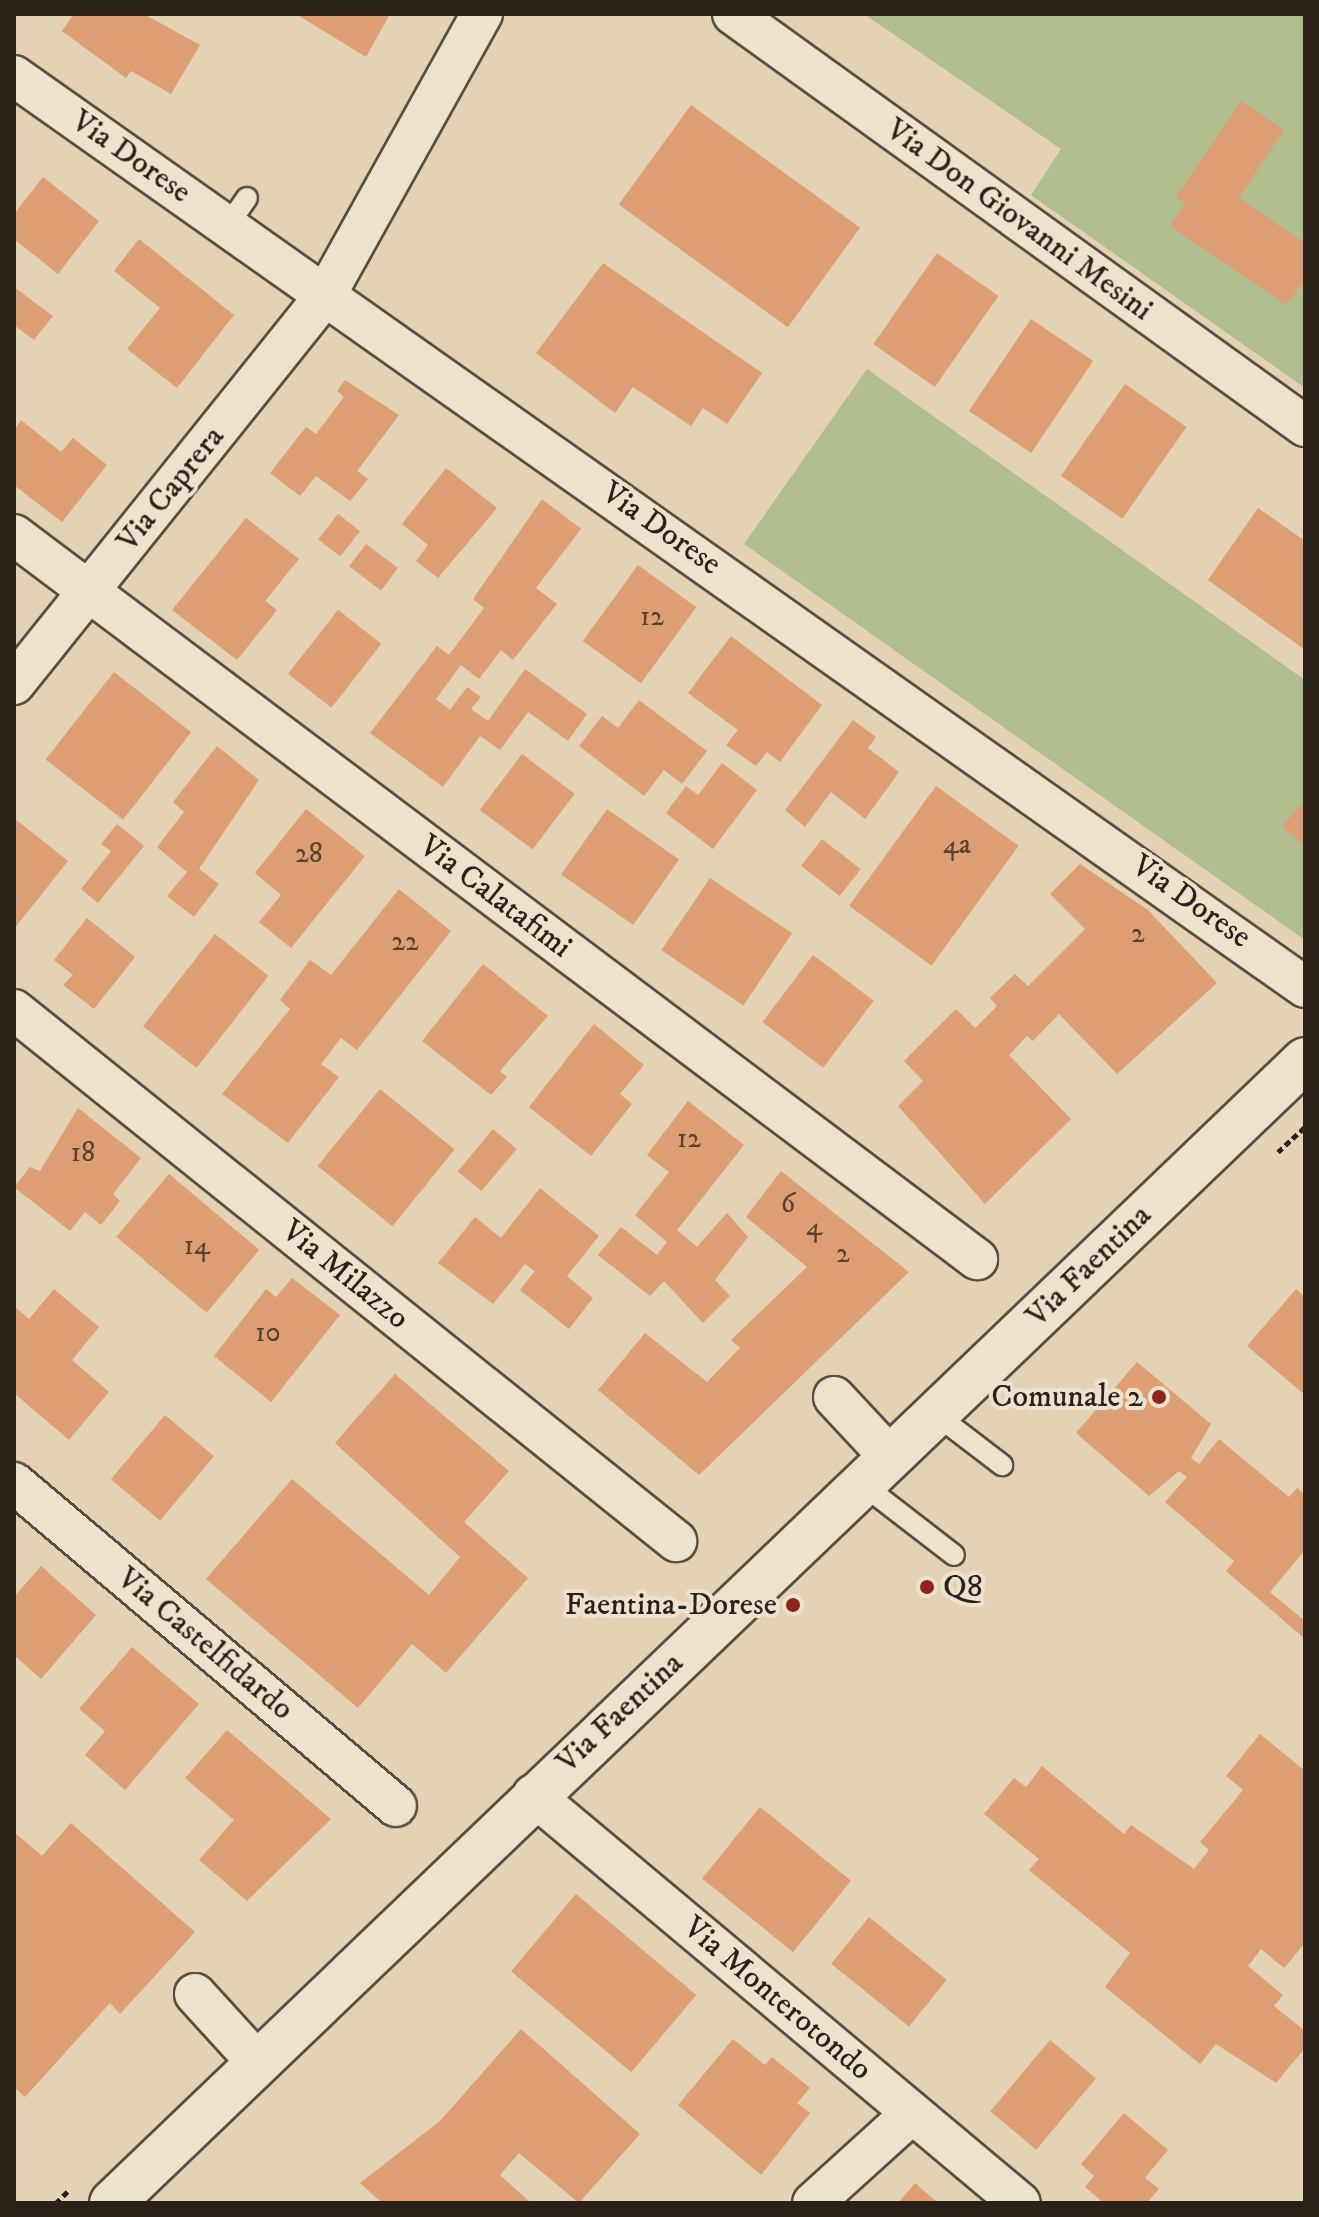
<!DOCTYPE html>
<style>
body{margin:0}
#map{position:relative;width:1319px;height:2217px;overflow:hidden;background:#e3d2b3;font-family:"IM FELL DW Pica",serif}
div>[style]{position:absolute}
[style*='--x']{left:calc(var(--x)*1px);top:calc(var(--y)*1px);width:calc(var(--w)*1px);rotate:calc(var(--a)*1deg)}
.green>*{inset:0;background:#b0bd8f}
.building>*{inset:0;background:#de9e73;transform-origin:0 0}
.path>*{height:5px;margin-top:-2.5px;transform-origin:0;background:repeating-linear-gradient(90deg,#2a2218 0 6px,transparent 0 10px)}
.roads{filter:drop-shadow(2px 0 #584e3f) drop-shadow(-2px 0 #584e3f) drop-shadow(0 2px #584e3f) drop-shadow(0 -2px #584e3f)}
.service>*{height:20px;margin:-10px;padding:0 10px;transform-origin:10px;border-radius:10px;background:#ede2ce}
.minor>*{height:40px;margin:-20px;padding:0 20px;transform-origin:20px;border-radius:20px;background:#ede2ce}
.tertiary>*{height:44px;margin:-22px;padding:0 22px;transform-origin:22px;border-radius:22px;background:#ede2ce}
.dots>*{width:22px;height:22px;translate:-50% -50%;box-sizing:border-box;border:4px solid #ede2ce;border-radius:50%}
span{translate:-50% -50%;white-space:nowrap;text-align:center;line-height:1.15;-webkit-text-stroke:8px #ede2ce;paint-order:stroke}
.number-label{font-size:28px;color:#57412f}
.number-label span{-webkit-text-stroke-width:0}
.street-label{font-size:32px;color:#2a2218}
.poi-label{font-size:32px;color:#2a2218}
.right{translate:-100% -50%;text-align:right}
.left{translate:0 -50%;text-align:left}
.frame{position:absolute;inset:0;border:16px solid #2a2218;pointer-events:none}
</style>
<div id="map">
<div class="green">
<div style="clip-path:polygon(864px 14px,1305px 14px,1305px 388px,1031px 195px,1061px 149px)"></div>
<div style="clip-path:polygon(867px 369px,1305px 680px,1305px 940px,744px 544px)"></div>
</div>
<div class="building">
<div style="clip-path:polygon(74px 14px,144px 14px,200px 45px,171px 94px,131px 71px,126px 78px,62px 31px)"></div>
<div style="clip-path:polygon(296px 14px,390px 14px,366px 57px)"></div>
<div style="clip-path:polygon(1241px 101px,1284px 130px,1239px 198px,1305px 243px,1305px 280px,1286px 305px,1170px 226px,1185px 203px,1176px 197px)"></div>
<div style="left:691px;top:105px;width:209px;height:123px;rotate:36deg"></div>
<div style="clip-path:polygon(43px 177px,99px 221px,58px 274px,14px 239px,14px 214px)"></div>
<div style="clip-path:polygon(139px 239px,234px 315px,177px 388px,127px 349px,160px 308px,114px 271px)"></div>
<div style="left:937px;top:253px;width:75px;height:111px;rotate:35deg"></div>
<div style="clip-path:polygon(603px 263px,762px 373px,727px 424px,703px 408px,691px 426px,633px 387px,615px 413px,536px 353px)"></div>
<div style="clip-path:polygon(14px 287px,53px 316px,34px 340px,14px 325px)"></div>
<div style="left:1031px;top:319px;width:75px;height:111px;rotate:34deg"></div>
<div style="clip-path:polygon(345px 380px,399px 415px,357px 471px,368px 479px,350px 501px,316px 476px,300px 496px,270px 473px,306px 427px,316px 434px,344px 397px,337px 391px)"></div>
<div style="left:1125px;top:384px;width:75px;height:112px;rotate:35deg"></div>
<div style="clip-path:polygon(21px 420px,61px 452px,73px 438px,107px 465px,62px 522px,14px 485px,14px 430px)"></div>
<div style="clip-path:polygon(446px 468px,497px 508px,438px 578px,416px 561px,428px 545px,402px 524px)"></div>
<div style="clip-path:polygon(542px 499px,581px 529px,536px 588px,557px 604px,513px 660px,501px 650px,479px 679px,461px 665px,436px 699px,450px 710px,467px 687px,481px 697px,471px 709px,488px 721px,525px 669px,587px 714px,568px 741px,528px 712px,500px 750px,480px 736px,443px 787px,370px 733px,437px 646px,449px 655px,484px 608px,473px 599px)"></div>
<div style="clip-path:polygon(1258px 508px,1305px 541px,1305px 650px,1208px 580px)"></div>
<div style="left:338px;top:514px;width:28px;height:32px;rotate:38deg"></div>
<div style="clip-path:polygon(246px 518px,299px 559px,265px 601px,277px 610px,237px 660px,172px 610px)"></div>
<div style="left:366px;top:544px;width:40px;height:28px;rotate:37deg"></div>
<div style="left:638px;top:565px;width:72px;height:94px;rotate:36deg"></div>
<div style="left:338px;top:610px;width:55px;height:81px;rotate:38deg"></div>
<div style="clip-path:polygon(731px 636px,822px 705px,780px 762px,767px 752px,756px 766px,726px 745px,738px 730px,688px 693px)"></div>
<div style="left:114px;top:672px;width:98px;height:111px;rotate:38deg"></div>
<div style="clip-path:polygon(639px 700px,707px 751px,682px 784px,664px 770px,644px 796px,579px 746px,602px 716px,618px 728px)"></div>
<div style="clip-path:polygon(853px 720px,876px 737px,868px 748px,899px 772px,865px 819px,831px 792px,805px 827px,785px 810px)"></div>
<div style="clip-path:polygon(217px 746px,259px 780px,199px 869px,219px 884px,194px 917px,167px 896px,187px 872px,157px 847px,184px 812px,173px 802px)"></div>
<div style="left:522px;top:754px;width:66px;height:70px;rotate:37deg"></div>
<div style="clip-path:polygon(722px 763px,757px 790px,713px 849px,666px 813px,686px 786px,698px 795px)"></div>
<div style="left:936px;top:786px;width:102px;height:148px;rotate:36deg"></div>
<div style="clip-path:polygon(1302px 804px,1305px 807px,1305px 847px,1282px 826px)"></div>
<div style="clip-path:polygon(306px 809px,365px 856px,291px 948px,259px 922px,281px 895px,255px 873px)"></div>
<div style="left:607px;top:809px;width:88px;height:80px;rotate:35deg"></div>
<div style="clip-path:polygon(14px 818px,68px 861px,14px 929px)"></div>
<div style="clip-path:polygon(117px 824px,144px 846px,98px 903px,81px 889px,111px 851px,101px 844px)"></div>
<div style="left:822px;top:839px;width:49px;height:34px;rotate:38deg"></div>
<div style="clip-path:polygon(1080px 864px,1148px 910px,1217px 983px,1117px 1074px,1059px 1014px,1033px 1041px,1027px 1036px,1009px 1055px,1071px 1119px,985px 1204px,898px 1106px,923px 1081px,904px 1061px,956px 1009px,975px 1028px,997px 1006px,990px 998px,1015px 974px,1028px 986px,1085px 929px,1050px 894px)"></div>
<div style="left:710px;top:878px;width:99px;height:87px;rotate:34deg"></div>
<div style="clip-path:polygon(399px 889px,451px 931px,357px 1050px,341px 1038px,321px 1064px,339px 1077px,288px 1143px,222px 1094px,290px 1009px,280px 1000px,310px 960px,331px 975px)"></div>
<div style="clip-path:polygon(87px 918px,135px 957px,94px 1009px,63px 985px,73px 975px,54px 960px)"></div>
<div style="left:215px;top:934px;width:68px;height:117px;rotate:38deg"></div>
<div style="left:813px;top:955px;width:76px;height:84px;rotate:37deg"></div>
<div style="clip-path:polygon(483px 964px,548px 1016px,500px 1071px,507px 1077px,491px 1095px,422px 1041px)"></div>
<div style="clip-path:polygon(594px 1024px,644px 1065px,620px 1094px,632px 1104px,591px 1156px,529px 1107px)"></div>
<div style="left:380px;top:1089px;width:96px;height:99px;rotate:39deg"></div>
<div style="clip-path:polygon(688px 1101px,744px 1145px,677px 1230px,697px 1247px,727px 1213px,748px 1237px,715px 1280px,730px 1296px,703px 1323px,664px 1281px,650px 1296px,598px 1255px,621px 1227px,657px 1255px,667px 1242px,635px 1215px,669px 1172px,647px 1155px)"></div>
<div style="clip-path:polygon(78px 1108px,141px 1158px,113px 1194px,120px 1201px,101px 1225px,85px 1212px,70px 1231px,14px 1187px,30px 1167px,40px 1171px)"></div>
<div style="left:493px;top:1129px;width:31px;height:55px;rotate:40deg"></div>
<div style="clip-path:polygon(781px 1171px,909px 1272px,699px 1475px,598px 1390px,645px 1333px,707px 1382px,740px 1348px,731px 1340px,807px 1267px,746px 1217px)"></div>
<div style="left:169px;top:1174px;width:118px;height:82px;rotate:40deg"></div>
<div style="clip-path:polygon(540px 1188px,599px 1236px,567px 1276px,593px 1298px,569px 1329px,520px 1290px,535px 1271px,525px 1264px,493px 1304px,438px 1263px,475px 1217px,501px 1238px)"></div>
<div style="clip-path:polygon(292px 1278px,340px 1315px,271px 1402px,214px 1356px,266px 1289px,276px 1297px)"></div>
<div style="clip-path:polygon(54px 1289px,99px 1327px,72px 1360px,109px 1392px,69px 1440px,14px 1393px,14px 1306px,29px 1319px)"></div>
<div style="clip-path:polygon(1296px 1289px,1305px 1297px,1305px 1395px,1247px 1346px)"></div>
<div style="clip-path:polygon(1137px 1362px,1211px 1424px,1191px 1458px,1199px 1464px,1219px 1439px,1289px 1497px,1297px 1488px,1305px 1495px,1305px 1550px,1270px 1592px,1305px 1621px,1305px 1639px,1226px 1571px,1234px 1561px,1165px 1502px,1187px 1477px,1179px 1471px,1149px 1496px,1076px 1433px)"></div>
<div style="clip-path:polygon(395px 1374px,509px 1471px,464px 1522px,528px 1578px,446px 1673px,412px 1644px,358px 1708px,206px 1579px,292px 1479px,429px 1595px,460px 1557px,335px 1443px)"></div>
<div style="left:165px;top:1415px;width:64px;height:84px;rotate:40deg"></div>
<div style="clip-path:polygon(41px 1566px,96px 1615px,41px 1679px,14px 1655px,14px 1597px)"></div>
<div style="clip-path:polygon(132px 1647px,199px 1704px,125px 1790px,85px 1755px,105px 1731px,79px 1709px)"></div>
<div style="clip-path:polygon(227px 1730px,331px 1819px,247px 1901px,199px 1860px,234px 1820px,185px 1778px)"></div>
<div style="clip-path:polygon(1260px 1734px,1305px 1771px,1305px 1943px,1284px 1968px,1261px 1949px,1248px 1966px,1283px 1995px,1274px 2006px,1305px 2031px,1305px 2048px,1276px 2083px,1216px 2044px,1200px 2064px,1105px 1987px,1130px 1953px,1029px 1870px,1039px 1859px,984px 1814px,1014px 1778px,1026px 1787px,1042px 1766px,1124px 1834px,1131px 1825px,1194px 1869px,1209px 1850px,1200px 1842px,1243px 1790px,1226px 1776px)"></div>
<div style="left:760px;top:1807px;width:117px;height:92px;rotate:39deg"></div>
<div style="clip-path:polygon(71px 1823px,195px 1932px,120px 2014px,110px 2003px,25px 2097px,14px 2087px,14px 1832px,42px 1856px)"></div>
<div style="left:576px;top:1894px;width:157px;height:101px;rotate:40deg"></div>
<div style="left:869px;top:1917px;width:100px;height:60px;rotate:39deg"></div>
<div style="clip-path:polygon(521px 2029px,640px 2134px,579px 2203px,519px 2153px,500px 2175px,531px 2203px,382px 2203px,360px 2183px,440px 2121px)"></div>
<div style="clip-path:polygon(733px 2039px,765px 2065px,772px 2057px,810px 2088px,797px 2103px,810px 2113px,761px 2175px,678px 2105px)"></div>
<div style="left:1050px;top:2040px;width:60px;height:93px;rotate:40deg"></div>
<div style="clip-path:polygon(1124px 2113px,1168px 2150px,1145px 2178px,1159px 2189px,1147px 2203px,1104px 2203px,1085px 2187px,1094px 2176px,1081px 2164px)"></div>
<div style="clip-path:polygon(915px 2183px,938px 2203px,898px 2203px)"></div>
</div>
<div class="path">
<div style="--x:1278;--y:1152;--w:37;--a:-43"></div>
<div style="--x:56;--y:2203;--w:17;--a:-45"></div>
</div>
<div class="roads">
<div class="service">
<div style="--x:228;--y:225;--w:33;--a:-55"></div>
<div style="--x:934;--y:1413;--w:86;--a:37.4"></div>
<div style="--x:862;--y:1484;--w:116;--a:37.7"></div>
</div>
<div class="minor">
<div style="--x:733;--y:14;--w:705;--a:35.76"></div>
<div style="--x:14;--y:76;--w:1580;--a:35.21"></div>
<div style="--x:14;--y:535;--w:1205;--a:36.94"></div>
<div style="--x:14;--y:684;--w:499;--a:-51.3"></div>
<div style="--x:326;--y:294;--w:321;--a:-60.9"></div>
<div style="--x:14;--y:1010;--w:849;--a:38.73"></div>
<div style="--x:834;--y:1397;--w:81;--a:47"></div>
<div style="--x:14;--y:1483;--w:500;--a:40.22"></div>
<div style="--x:533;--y:1795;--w:635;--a:39.96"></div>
<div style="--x:195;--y:1994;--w:89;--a:47.7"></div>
<div style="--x:813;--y:2203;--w:132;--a:-42.2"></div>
</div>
<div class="tertiary">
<div style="--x:112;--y:2203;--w:1652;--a:-43.77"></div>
</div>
</div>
<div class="dots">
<div style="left:1159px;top:1397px;background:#8f2418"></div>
<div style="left:927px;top:1587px;background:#8f2418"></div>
<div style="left:793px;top:1605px;background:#8f2418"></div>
</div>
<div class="number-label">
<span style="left:652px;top:617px">12</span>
<span style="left:957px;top:845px">4a</span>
<span style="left:309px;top:854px">28</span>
<span style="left:1138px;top:934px">2</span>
<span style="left:405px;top:942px">22</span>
<span style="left:689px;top:1139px">12</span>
<span style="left:83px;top:1153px">18</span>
<span style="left:788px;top:1204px">6</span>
<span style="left:814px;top:1227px">4</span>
<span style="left:197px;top:1246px">14</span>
<span style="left:843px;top:1254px">2</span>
<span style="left:268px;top:1333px">10</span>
</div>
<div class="street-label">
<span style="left:131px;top:157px;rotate:35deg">Via Dorese</span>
<span style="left:1019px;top:220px;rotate:36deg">Via Don Giovanni Mesini</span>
<span style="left:171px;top:489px;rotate:-51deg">Via Caprera</span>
<span style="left:661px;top:529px;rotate:35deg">Via Dorese</span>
<span style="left:495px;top:897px;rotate:37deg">Via Calatafimi</span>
<span style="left:1191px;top:902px;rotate:35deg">Via Dorese</span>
<span style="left:1089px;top:1266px;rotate:-44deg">Via Faentina</span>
<span style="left:345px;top:1275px;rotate:39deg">Via Milazzo</span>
<span style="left:205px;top:1644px;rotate:40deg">Via Castelfidardo</span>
<span style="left:620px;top:1713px;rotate:-43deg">Via Faentina</span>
<span style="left:777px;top:1999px;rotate:40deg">Via Monterotondo</span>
</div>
<div class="poi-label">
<span class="right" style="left:1143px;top:1397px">Comunale 2</span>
<span class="left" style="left:943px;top:1587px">Q8</span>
<span class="right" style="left:777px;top:1605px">Faentina-Dorese</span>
</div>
<div class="frame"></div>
</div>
